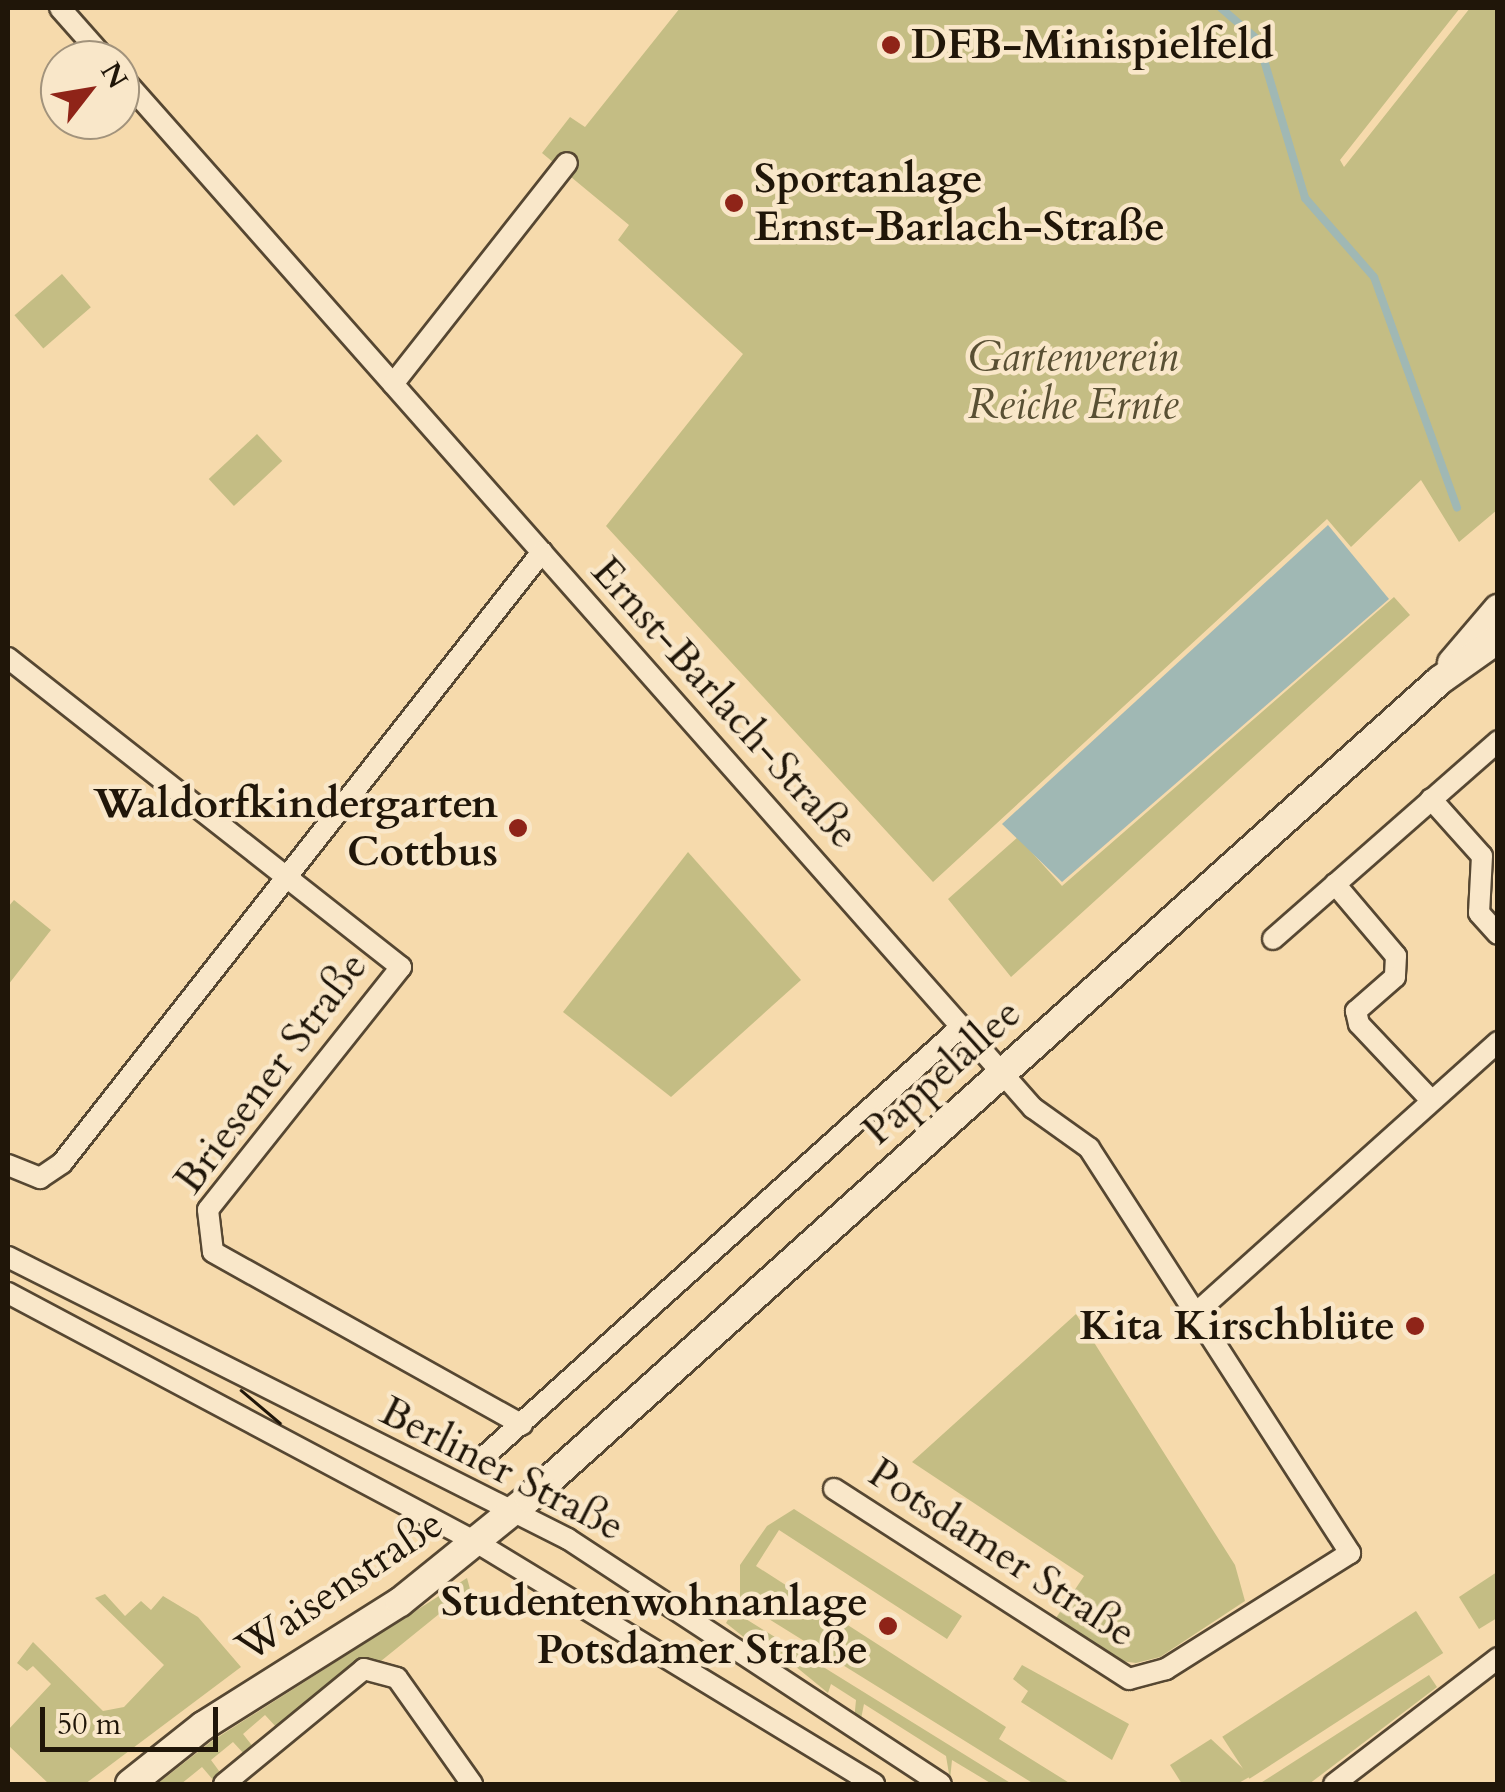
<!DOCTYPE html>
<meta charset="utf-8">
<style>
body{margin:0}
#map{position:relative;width:1505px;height:1792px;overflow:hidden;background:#f6daac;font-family:Cardo,serif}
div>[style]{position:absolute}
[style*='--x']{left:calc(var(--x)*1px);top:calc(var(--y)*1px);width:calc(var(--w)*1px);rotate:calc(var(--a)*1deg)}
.green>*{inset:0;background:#c4bd84;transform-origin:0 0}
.water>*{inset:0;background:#a0b8b4}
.stream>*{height:8px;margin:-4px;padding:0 4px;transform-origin:4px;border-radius:4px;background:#a0b8b4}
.roads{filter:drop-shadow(2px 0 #564732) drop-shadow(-2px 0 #564732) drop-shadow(0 2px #564732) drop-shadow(0 -2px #564732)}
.street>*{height:20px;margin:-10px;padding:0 10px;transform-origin:10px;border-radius:10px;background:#f9e7c9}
.secondary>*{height:28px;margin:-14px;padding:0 14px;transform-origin:14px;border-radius:14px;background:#f9e7c9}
.tram>*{height:2.5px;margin:-1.25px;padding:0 1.25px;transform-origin:1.25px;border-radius:1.25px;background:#201609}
.dots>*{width:28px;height:28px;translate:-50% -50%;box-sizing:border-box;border:5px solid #f9e7c9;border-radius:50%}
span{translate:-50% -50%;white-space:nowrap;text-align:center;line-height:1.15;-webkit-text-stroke:9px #f9e7c9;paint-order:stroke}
.poi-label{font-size:42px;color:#201609;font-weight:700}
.left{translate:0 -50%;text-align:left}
.right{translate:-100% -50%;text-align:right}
.park-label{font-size:42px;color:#595034;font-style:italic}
.street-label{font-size:42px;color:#201609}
.frame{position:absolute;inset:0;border:10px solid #201609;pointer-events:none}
.north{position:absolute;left:40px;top:40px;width:100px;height:100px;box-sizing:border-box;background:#f9e7c9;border:2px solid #a2937c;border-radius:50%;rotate:59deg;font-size:28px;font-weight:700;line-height:40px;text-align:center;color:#201609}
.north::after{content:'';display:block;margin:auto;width:35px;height:45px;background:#8f2418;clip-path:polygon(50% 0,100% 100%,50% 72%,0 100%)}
.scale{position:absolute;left:40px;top:1707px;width:178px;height:45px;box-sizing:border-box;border:5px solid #201609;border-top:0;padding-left:12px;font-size:30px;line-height:35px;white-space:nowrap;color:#201609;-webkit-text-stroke:8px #f9e7c9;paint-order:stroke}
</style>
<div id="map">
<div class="green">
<div style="clip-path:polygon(680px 8px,1460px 8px,1340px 160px,1344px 167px,1470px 8px,1497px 8px,1497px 510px,1459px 542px,1421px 480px,1351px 547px,1327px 519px,933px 882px,606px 526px,743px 354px,618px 240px,629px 225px,542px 153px,570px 117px,585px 127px)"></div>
<div style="left:62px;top:274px;width:44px;height:63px;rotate:49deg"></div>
<div style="left:257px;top:434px;width:37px;height:66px;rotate:47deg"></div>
<div style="clip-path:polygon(1394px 597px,1410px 615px,1011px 977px,948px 899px,1018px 837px,1062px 886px)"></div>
<div style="clip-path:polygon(688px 852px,801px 980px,671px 1097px,563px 1012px)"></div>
<div style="clip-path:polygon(14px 900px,51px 930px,8px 985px,8px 907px)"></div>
<div style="clip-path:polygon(1076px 1314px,1235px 1565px,1245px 1601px,1160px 1657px,1136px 1663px,1114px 1660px,1054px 1621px,1084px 1576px,912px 1462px)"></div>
<div style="clip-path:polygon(794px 1509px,962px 1616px,947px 1639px,779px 1530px,756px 1566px,1006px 1727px,999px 1739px,1071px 1784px,1034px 1784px,740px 1601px,740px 1565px,767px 1526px)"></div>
<div style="clip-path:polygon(1497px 1572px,1497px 1618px,1479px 1629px,1459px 1597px)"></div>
<div style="clip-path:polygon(467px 1578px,470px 1589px,381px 1661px,361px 1663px,278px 1729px,265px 1715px,243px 1734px,254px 1748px,245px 1755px,233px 1742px,211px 1760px,222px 1775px,214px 1781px,202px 1767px,181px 1784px,157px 1784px,212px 1741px)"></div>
<div style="clip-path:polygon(105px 1594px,125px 1616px,141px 1601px,151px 1610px,163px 1596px,198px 1617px,241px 1667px,85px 1784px,49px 1784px,8px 1745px,8px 1730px,51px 1684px,33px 1666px,27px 1671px,17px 1663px,33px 1642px,103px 1711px,124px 1707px,164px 1665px,95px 1598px)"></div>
<div style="clip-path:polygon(733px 1611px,1012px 1784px,992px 1784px,952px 1760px,950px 1780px,946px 1756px,864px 1704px,860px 1724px,854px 1721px,856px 1700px,831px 1684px,828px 1693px,795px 1666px,785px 1670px,726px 1623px)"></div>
<div style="left:1416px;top:1611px;width:50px;height:231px;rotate:57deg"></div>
<div style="clip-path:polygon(1022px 1665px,1129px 1724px,1112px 1760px,1021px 1702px,1028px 1691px,1013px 1679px)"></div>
<div style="clip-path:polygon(1429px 1675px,1437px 1687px,1309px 1784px,1259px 1784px)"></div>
<div style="clip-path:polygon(1211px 1739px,1251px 1776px,1237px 1784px,1182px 1784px,1170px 1765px)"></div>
</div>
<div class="water">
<div style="clip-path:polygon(1328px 525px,1389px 599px,1062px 882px,1002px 824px)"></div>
</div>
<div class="stream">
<div style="--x:1221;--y:8;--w:49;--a:40.9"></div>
<div style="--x:1258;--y:40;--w:165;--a:73.4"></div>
<div style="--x:1305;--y:198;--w:105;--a:48.9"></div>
<div style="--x:1374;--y:277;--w:245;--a:70.2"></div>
</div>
<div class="roads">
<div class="street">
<div style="--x:60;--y:8;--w:69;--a:48.5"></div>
<div style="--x:120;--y:75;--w:1379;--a:48.53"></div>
<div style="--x:1033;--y:1108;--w:69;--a:35.5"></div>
<div style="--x:1089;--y:1148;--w:482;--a:57.2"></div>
<div style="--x:1350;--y:1553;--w:218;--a:147.8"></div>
<div style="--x:1166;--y:1669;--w:38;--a:165"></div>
<div style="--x:1129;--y:1679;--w:351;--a:-147.2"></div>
<div style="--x:393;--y:384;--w:281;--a:-51.8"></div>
<div style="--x:8;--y:658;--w:500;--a:38.2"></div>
<div style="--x:401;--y:967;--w:310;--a:128.5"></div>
<div style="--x:208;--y:1210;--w:42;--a:83.2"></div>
<div style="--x:213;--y:1252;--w:354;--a:29.2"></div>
<div style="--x:1431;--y:799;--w:76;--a:48.2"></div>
<div style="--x:1482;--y:856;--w:57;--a:93"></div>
<div style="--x:1479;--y:913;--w:28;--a:48"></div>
<div style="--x:1335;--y:884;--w:94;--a:49.7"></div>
<div style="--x:1396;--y:956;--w:21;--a:93"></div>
<div style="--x:1395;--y:977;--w:52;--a:138.9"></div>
<div style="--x:1356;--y:1011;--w:13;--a:77"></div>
<div style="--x:1359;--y:1024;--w:102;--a:46.6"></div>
<div style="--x:1273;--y:939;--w:300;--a:-41.3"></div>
<div style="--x:8;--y:1165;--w:35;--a:22"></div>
<div style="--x:40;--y:1178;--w:27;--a:-34"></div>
<div style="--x:62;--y:1163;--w:777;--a:-51.85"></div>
<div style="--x:8;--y:1257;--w:627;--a:26.73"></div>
<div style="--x:568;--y:1539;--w:446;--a:33.3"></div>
<div style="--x:8;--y:1293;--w:530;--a:28.02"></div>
<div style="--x:476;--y:1542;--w:466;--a:31.3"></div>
<div style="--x:1196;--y:1313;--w:406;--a:-41.9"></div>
<div style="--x:487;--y:1454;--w:639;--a:-42.02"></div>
<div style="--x:224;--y:1784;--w:181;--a:-39.4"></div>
<div style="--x:364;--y:1669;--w:34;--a:15"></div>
<div style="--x:397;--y:1678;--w:130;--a:54.7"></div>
<div style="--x:1334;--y:1784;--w:207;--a:-37.5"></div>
</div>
<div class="secondary">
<div style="--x:1452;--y:663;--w:71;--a:-49.6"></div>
<div style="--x:130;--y:1784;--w:93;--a:-38.5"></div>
<div style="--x:203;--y:1726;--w:233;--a:-32.2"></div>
<div style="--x:400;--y:1602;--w:166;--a:-38.9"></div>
<div style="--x:529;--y:1498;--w:1224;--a:-41.92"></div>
<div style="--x:1440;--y:680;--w:71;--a:-35.3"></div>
</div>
</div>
<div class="tram">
<div style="--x:241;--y:1390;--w:51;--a:40.2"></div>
</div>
<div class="dots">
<div style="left:891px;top:45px;background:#8f2418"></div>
<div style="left:734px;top:203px;background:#8f2418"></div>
<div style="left:518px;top:828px;background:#8f2418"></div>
<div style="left:1415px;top:1326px;background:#8f2418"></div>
<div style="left:888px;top:1626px;background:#8f2418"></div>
</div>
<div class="poi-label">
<span class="left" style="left:911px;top:45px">DFB-Minispielfeld</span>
<span class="left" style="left:754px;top:203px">Sportanlage<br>Ernst-Barlach-Straße</span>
<span class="right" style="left:498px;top:828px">Waldorfkindergarten<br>Cottbus</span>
<span class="right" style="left:1395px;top:1326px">Kita Kirschblüte</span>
<span class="right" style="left:868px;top:1626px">Studentenwohnanlage<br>Potsdamer Straße</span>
</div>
<div class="park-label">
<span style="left:1073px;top:381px">Gartenverein<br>Reiche Ernte</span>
</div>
<div class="street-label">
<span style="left:725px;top:703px;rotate:48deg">Ernst-Barlach-Straße</span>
<span style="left:942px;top:1072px;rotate:-42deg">Pappelallee</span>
<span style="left:271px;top:1073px;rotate:-53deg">Briesener Straße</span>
<span style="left:502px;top:1469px;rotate:27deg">Berliner Straße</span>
<span style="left:1002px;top:1553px;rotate:33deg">Potsdamer Straße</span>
<span style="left:340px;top:1586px;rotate:-34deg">Waisenstraße</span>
</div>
<div class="frame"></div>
<div class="north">N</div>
<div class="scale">50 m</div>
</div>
